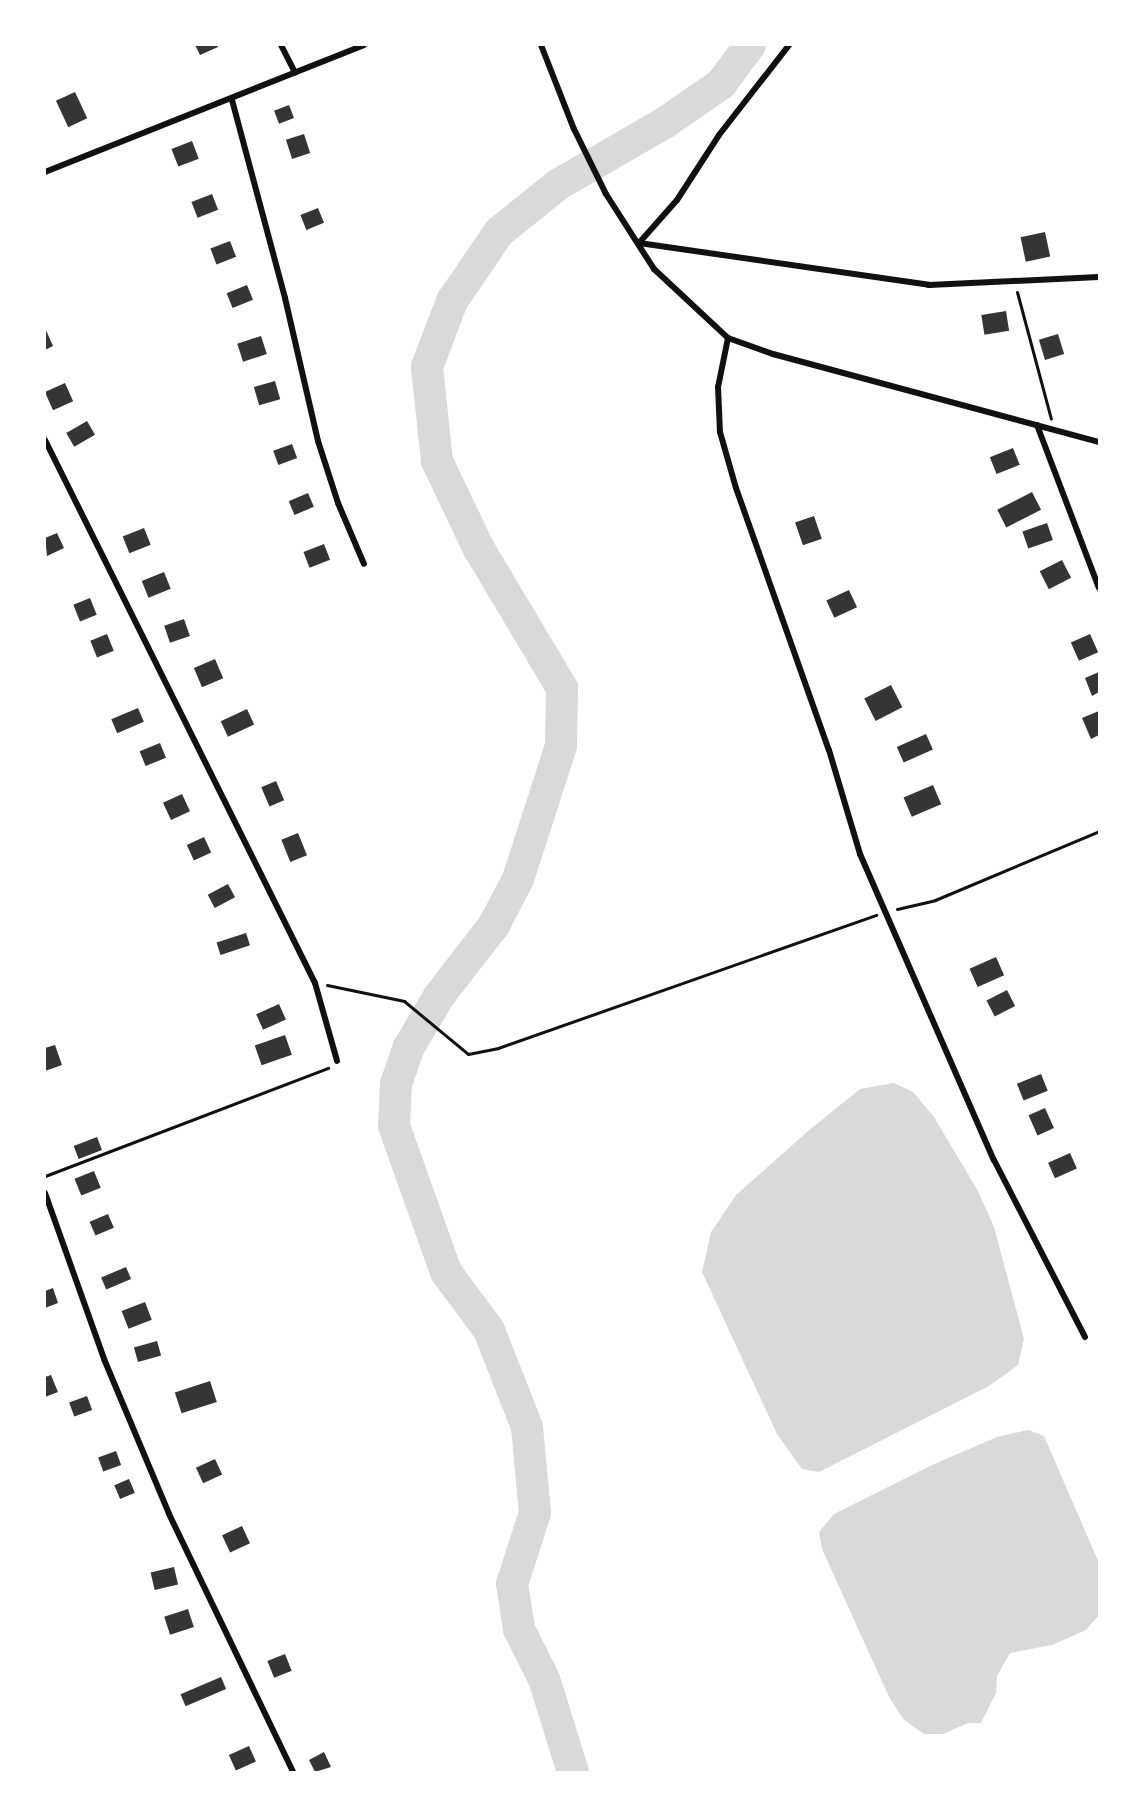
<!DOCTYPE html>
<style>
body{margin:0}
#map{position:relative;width:1144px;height:1817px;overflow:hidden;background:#fff;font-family:Commissioner,sans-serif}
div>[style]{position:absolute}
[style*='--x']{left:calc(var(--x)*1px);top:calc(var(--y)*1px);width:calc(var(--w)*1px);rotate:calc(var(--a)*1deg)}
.water>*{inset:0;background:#d9d9d9}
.river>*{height:32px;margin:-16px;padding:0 16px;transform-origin:16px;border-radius:16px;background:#d9d9d9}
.building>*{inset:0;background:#353535;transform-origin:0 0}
.path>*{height:3px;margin:-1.5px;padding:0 1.5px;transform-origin:1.5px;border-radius:1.5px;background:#111}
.minor>*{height:6px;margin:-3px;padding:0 3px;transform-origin:3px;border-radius:3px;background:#111}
span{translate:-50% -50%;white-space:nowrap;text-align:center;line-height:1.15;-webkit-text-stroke:6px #fff;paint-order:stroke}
.frame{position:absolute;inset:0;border:46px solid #fff;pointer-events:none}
</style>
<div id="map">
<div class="water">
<div style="clip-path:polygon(894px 1083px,913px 1092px,934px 1117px,978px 1191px,994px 1227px,1024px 1339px,1018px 1365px,989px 1386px,819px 1472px,802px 1469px,777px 1434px,702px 1272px,711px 1232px,736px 1195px,807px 1132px,860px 1089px)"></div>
<div style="clip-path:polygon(1028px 1430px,1044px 1436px,1099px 1563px,1099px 1615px,1086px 1630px,1052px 1645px,1010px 1653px,997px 1676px,996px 1693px,981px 1723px,968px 1723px,943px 1734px,924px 1734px,904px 1720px,889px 1697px,822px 1549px,819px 1532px,834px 1514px,932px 1465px,997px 1437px)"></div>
</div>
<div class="river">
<div style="--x:573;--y:1772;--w:97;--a:-107.3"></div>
<div style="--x:544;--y:1679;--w:56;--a:-116.6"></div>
<div style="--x:519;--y:1629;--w:46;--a:-98.8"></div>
<div style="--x:512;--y:1584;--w:75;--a:-72.1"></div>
<div style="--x:535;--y:1513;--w:86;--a:-95.3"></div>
<div style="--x:527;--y:1427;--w:104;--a:-111.4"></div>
<div style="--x:489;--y:1330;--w:72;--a:-126.6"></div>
<div style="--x:446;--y:1272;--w:155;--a:-109.6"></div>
<div style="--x:394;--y:1126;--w:42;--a:-87.3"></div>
<div style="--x:396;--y:1084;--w:39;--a:-71"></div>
<div style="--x:409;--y:1047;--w:59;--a:-59.5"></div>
<div style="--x:439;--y:996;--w:90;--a:-52.2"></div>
<div style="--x:494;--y:925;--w:52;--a:-62.4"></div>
<div style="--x:518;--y:879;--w:140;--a:-72.1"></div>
<div style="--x:561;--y:746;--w:58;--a:-89"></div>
<div style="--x:562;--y:688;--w:162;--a:-120.8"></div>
<div style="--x:479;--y:549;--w:98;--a:-115.5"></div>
<div style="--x:437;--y:461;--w:95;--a:-96.1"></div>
<div style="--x:427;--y:367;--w:71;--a:-69.3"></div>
<div style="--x:452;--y:301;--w:83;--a:-55.7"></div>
<div style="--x:499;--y:232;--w:77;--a:-38.7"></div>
<div style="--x:559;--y:184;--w:124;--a:-30.1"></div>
<div style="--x:666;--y:122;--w:67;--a:-34.6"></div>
<div style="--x:721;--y:84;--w:49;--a:-53.4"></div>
</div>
<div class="building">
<div style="clip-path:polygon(195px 45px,217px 45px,218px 47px,200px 55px)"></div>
<div style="left:75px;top:92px;width:29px;height:21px;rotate:65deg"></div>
<div style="left:289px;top:105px;width:14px;height:16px;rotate:69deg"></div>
<div style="left:304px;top:134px;width:20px;height:19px;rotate:72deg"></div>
<div style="left:192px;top:141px;width:19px;height:22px;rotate:69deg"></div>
<div style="left:212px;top:194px;width:17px;height:22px;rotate:69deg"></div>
<div style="left:318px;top:208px;width:16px;height:19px;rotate:68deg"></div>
<div style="left:1045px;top:232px;width:25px;height:25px;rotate:78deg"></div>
<div style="left:230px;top:241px;width:17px;height:21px;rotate:69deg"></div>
<div style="left:247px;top:285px;width:16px;height:22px;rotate:68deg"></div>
<div style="left:1006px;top:311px;width:20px;height:25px;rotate:81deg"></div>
<div style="clip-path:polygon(45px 328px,53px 346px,45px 350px)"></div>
<div style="left:1058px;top:334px;width:21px;height:20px;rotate:73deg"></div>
<div style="left:261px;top:336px;width:19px;height:25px;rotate:72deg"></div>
<div style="left:275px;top:381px;width:19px;height:22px;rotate:74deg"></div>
<div style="left:65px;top:383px;width:20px;height:22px;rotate:66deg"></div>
<div style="left:87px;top:421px;width:16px;height:24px;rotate:60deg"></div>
<div style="left:292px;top:444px;width:15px;height:20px;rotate:70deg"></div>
<div style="left:1013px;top:448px;width:18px;height:25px;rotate:68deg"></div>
<div style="left:1032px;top:492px;width:20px;height:39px;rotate:63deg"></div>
<div style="left:308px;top:493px;width:15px;height:21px;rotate:67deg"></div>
<div style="left:814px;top:516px;width:24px;height:20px;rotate:71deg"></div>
<div style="left:1047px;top:523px;width:18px;height:26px;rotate:71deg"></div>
<div style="left:144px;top:528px;width:18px;height:23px;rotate:68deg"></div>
<div style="clip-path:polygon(57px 533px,64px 548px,47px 556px,45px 538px)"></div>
<div style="left:324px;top:544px;width:17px;height:22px;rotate:69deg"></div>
<div style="left:1062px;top:560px;width:20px;height:25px;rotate:63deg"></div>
<div style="left:164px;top:572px;width:18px;height:24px;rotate:68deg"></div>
<div style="left:849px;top:590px;width:19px;height:25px;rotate:65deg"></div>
<div style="left:90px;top:598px;width:18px;height:18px;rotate:68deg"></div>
<div style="left:184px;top:619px;width:18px;height:21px;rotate:71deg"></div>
<div style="left:107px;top:634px;width:18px;height:18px;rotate:68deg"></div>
<div style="left:1090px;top:634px;width:20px;height:21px;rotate:66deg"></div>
<div style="left:215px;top:659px;width:21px;height:23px;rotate:67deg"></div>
<div style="clip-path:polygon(1099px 672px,1099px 692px,1092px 696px,1085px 678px)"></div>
<div style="left:891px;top:685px;width:25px;height:30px;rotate:63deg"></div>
<div style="left:138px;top:708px;width:15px;height:29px;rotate:67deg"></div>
<div style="left:247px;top:709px;width:17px;height:29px;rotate:65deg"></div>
<div style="clip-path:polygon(1099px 711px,1099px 735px,1091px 739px,1082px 718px)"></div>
<div style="left:926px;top:734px;width:17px;height:32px;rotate:66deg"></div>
<div style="left:160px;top:743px;width:16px;height:22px;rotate:68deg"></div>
<div style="left:276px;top:781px;width:21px;height:16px;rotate:67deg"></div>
<div style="left:933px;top:785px;width:21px;height:32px;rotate:67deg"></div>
<div style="left:182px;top:794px;width:19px;height:21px;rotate:65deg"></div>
<div style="left:298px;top:833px;width:24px;height:18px;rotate:68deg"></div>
<div style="left:204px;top:837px;width:17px;height:19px;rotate:65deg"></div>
<div style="left:228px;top:884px;width:15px;height:23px;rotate:62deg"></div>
<div style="left:246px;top:933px;width:13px;height:31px;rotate:72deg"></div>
<div style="left:996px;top:957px;width:20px;height:29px;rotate:66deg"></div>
<div style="left:1007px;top:990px;width:18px;height:23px;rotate:63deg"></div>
<div style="left:279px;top:1004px;width:17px;height:25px;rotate:66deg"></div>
<div style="left:285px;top:1035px;width:21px;height:32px;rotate:71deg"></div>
<div style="clip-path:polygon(55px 1045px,62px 1065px,45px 1071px,45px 1048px)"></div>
<div style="left:1041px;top:1074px;width:18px;height:26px;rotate:68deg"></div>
<div style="left:1045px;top:1108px;width:22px;height:18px;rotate:66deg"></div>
<div style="left:97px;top:1137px;width:14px;height:25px;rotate:69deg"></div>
<div style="left:1070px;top:1153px;width:17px;height:24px;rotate:66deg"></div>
<div style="left:94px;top:1171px;width:18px;height:21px;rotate:68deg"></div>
<div style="left:108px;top:1214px;width:15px;height:20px;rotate:67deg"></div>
<div style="left:126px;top:1267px;width:13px;height:27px;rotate:67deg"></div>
<div style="clip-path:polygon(53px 1288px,58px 1303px,45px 1308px,45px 1291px)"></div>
<div style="left:145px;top:1302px;width:19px;height:25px;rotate:69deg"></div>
<div style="left:157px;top:1341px;width:15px;height:24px;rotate:74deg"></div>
<div style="clip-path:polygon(51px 1375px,58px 1392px,45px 1397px,45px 1377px)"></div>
<div style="left:210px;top:1381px;width:22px;height:37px;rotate:72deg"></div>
<div style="left:87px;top:1396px;width:15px;height:19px;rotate:70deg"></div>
<div style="left:116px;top:1451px;width:15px;height:19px;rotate:70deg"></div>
<div style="left:215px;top:1459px;width:17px;height:21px;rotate:65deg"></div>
<div style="left:129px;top:1479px;width:15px;height:16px;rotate:67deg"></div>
<div style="left:242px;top:1526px;width:19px;height:22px;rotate:65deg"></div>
<div style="left:174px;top:1567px;width:18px;height:24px;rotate:77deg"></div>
<div style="left:188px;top:1609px;width:19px;height:25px;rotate:72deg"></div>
<div style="left:285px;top:1654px;width:18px;height:19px;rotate:68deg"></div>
<div style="left:221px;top:1677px;width:13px;height:44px;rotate:67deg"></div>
<div style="left:249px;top:1746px;width:17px;height:22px;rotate:66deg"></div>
<div style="clip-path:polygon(324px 1752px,331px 1767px,315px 1772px,309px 1760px)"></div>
</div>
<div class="path">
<div style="--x:1017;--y:292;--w:131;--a:75"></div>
<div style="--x:897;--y:909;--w:39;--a:-13"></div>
<div style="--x:935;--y:900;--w:178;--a:-22.8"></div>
<div style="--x:327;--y:985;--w:79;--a:11.7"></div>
<div style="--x:404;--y:1001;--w:83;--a:39.6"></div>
<div style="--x:468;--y:1054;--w:31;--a:-11"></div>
<div style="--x:498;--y:1048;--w:401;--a:-19.4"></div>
<div style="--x:45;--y:1176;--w:303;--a:-20.9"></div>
</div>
<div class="minor">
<div style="--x:281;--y:45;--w:31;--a:63"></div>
<div style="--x:541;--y:45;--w:90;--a:68.6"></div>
<div style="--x:574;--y:129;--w:72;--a:63.8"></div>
<div style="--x:606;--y:194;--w:89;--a:57.4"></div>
<div style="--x:654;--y:269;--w:101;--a:43"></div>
<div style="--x:728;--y:338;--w:48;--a:19.6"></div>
<div style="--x:773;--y:354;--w:338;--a:15.1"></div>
<div style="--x:232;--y:100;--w:205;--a:75"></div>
<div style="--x:285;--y:298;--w:147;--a:77"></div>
<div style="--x:318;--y:441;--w:65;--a:72.1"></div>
<div style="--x:338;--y:503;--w:66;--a:66.9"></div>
<div style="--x:45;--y:172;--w:343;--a:-21.7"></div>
<div style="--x:639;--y:243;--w:293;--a:8.2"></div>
<div style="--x:929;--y:285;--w:170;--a:-2.7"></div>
<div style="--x:639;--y:243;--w:57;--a:-48.5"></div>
<div style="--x:677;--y:200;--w:77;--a:-57.1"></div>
<div style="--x:719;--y:135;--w:114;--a:-52.1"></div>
<div style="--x:728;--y:338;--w:50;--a:101.5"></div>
<div style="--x:718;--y:387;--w:45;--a:87.5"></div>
<div style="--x:720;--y:432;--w:58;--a:74.1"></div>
<div style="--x:736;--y:488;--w:278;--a:70.5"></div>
<div style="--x:829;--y:750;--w:109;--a:73.4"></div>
<div style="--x:860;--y:854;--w:334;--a:66.4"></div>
<div style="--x:994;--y:1160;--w:199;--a:62.8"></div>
<div style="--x:1037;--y:425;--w:174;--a:69.2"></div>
<div style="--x:45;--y:440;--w:606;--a:63.56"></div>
<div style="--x:315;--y:983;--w:81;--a:74.2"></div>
<div style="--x:45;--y:1193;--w:176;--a:70.4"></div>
<div style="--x:104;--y:1359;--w:168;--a:67.2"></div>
<div style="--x:169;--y:1514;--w:286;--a:64.3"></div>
</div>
<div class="frame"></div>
</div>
